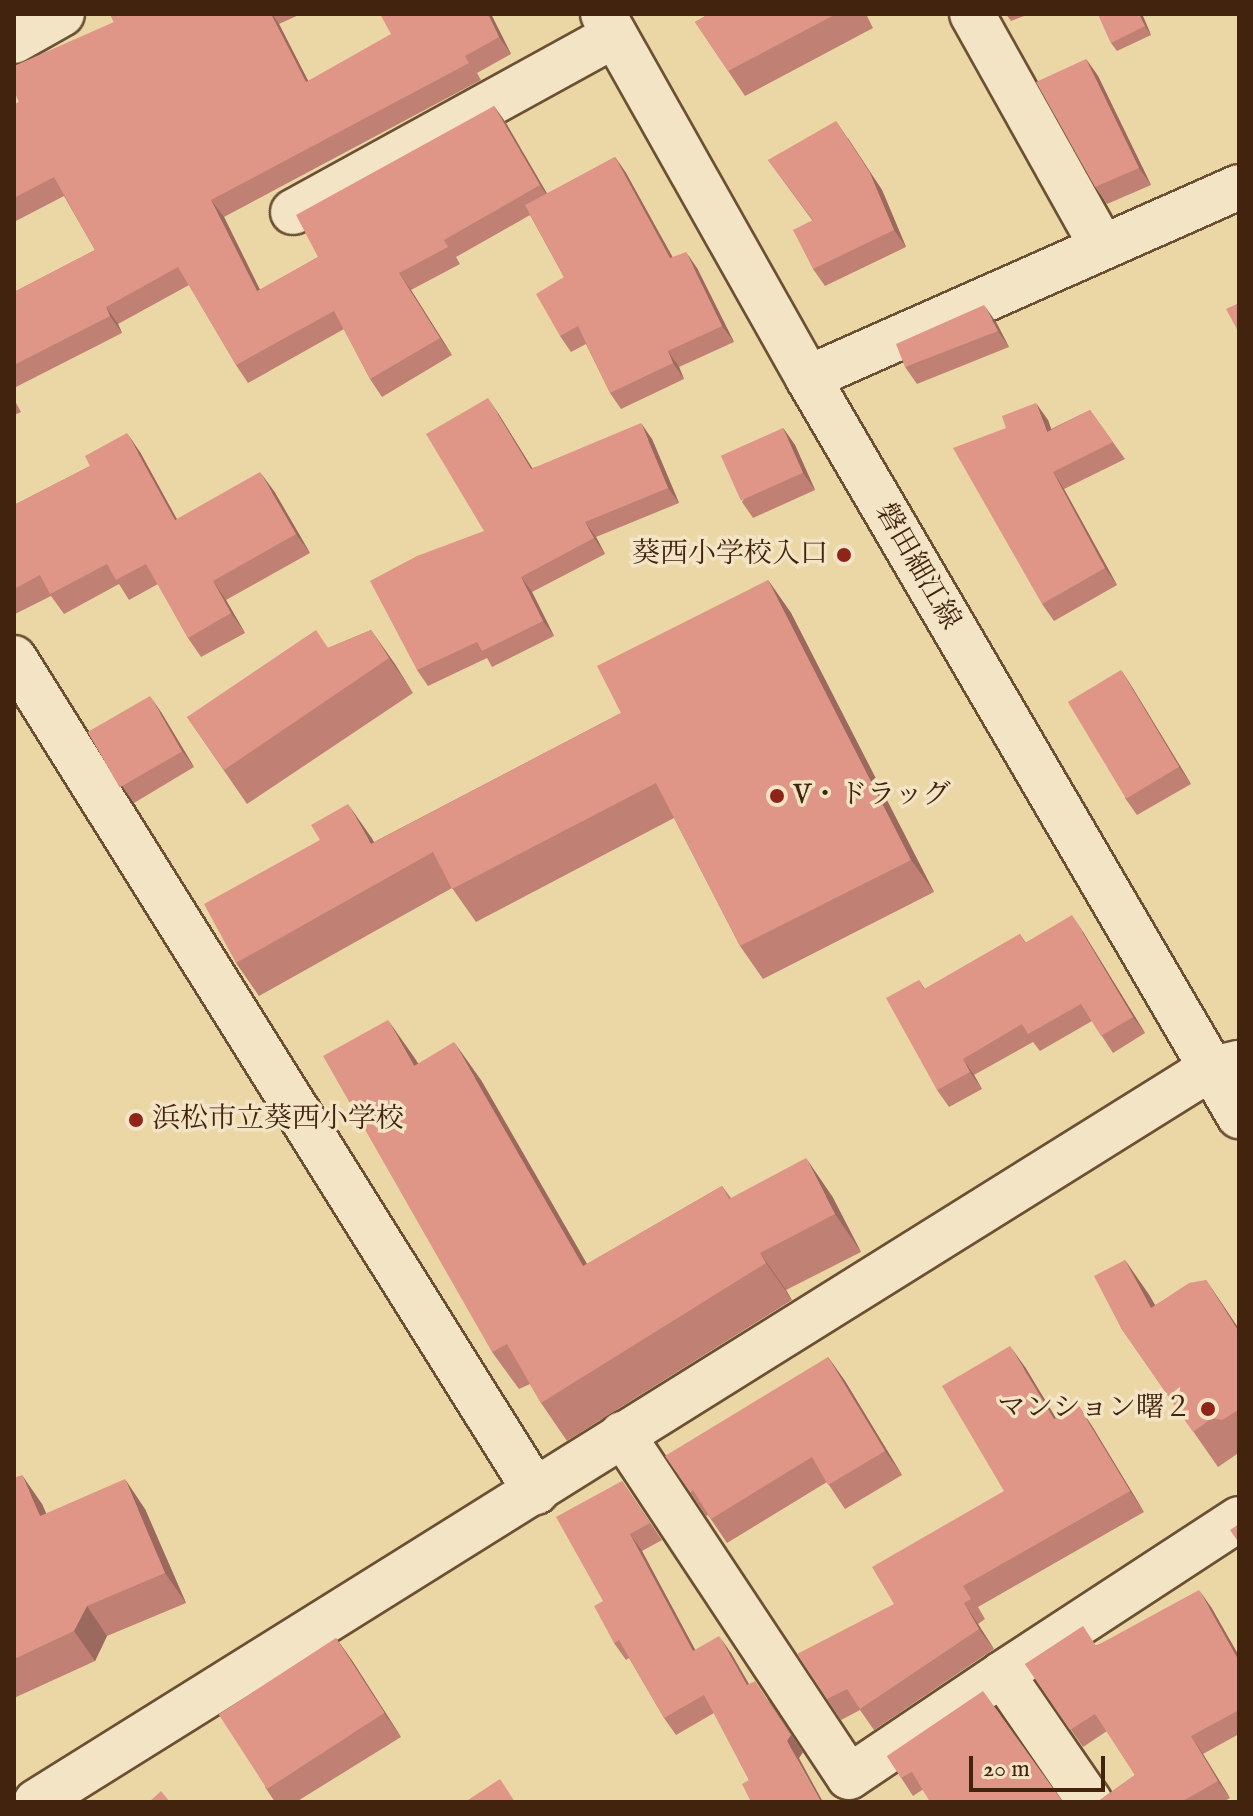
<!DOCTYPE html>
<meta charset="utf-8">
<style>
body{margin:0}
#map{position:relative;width:1253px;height:1816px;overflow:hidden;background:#ebd6a6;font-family:"IM FELL English","Noto Serif JP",serif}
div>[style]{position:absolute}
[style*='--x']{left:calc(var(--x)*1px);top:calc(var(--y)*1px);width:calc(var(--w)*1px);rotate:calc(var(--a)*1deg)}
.roads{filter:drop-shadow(2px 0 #6c5033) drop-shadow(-2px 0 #6c5033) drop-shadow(0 2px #6c5033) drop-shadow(0 -2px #6c5033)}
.minor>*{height:44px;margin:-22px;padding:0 22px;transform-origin:22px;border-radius:22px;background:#f2e4c5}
.secondary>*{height:44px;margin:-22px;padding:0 22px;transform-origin:22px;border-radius:22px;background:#f2e4c5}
.wall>*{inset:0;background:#c08174}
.shaded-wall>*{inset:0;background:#9c695e}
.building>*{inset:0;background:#df9687;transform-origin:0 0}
.dots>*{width:22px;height:22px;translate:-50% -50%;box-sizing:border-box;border:4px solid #f2e4c5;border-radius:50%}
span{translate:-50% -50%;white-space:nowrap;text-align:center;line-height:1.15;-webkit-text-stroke:7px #f2e4c5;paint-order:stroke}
.poi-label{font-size:28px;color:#42230d}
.right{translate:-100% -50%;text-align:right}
.left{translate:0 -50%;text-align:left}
.street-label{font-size:28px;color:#42230d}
.frame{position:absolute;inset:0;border:16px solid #42230d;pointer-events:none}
.scale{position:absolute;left:969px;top:1756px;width:136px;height:36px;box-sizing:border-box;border:4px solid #42230d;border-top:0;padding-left:10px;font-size:24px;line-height:28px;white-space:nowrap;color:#42230d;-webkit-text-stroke:6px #f2e4c5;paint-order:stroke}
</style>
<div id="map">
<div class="roads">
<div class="minor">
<div style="--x:972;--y:14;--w:265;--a:60.8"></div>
<div style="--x:14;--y:41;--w:55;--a:-29.4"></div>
<div style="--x:293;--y:212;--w:367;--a:-28.8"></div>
<div style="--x:808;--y:378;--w:471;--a:-23.9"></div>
<div style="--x:14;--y:658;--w:984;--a:57.96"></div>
<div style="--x:622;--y:1434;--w:411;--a:56.5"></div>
<div style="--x:849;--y:1777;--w:184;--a:-33.9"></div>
<div style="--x:1002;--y:1674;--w:155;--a:55.5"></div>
<div style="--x:1002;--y:1674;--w:283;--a:-33.2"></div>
<div style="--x:36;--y:1802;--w:1382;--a:-31.99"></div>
<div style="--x:1208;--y:1070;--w:32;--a:-13"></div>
</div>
<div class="secondary">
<div style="--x:603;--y:14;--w:418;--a:60.6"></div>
<div style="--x:808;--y:378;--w:855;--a:59.71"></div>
</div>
</div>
<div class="wall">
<div style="clip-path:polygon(110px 14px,301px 14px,279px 24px,308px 81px,491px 14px,511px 54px,477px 73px,481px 80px,224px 217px,260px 290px,318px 257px,494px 106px,506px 123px,547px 194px,615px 157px,626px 173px,672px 257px,697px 268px,734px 342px,679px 367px,684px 379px,621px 409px,610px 393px,586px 344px,571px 352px,560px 336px,564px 277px,530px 215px,456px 257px,460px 264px,411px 290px,452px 355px,382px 397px,370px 379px,344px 329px,248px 383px,236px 365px,189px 285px,118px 324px,122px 333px,14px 388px,14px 292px,95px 250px,64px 196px,14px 222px,14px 105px,19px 102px,114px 22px)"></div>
<div style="clip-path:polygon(709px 14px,866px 14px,873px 28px,745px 96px,695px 22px)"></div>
<div style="clip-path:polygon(1006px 14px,1029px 14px,1011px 21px)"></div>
<div style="clip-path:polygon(1098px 14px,1142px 14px,1151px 35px,1117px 51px,1111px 43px)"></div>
<div style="clip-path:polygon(1086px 59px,1098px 76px,1151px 185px,1107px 204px,1095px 187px)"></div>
<div style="clip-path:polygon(848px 138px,882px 190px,906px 247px,825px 286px,813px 269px,812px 220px,768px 160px)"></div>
<div style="clip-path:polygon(996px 322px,1009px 347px,917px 384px,905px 367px)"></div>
<div style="clip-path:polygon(14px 399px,21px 412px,14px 415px)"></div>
<div style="clip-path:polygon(1090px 410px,1125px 459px,1064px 489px,1117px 585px,1054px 621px,1042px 604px,1048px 420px,1051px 429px)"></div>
<div style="clip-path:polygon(498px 413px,532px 468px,652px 439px,679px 503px,596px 537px,605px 554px,532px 592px,554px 636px,492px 667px,487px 658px,428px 686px,417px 670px,484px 531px)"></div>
<div style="clip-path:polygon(783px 428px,795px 445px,815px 490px,753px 518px,742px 502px)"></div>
<div style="clip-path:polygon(140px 452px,177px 519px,274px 491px,310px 553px,226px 600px,245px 633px,201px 657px,188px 638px,158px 584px,129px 600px,119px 584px,64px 614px,51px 596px,15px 614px,14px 613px,14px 505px,90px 466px)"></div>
<div style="clip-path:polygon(768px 580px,791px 613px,934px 892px,763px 979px,740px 946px,674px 818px,476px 922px,452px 888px,259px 996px,236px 963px,371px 837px,374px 842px,621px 713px)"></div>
<div style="clip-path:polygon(371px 630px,413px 693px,247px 804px,187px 717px,328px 648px)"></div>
<div style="clip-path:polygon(1121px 670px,1132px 687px,1191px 784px,1137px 815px,1125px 798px)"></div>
<div style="clip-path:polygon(161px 712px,194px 767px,134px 803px,122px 786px)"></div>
<div style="clip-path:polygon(1083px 932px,1145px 1033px,1113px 1053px,1092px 1021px,1040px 1051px,1033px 1042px,974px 1075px,982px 1089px,949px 1107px,937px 1090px,919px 980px,925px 989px,1020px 934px,1026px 943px)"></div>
<div style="clip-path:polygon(414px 1057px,418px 1063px,481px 1080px,587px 1264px,722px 1186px,731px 1198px,832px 1196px,861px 1252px,786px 1290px,792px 1300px,567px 1441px,541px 1403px,530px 1384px,519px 1389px,492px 1352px)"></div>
<div style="clip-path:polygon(1125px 1260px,1155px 1305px,1206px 1280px,1239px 1329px,1239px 1454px,1237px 1454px,1218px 1467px,1121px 1328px)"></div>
<div style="clip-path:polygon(828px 1357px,845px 1381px,902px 1475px,845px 1509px,827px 1482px,727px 1543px,708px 1515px,706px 1516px,690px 1492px)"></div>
<div style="clip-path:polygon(1025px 1367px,1056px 1418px,1078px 1405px,1092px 1426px,1144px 1512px,978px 1607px,985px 1619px,978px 1624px,994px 1649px,874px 1730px,860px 1710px,841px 1720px,827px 1699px,894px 1604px,1004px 1491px)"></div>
<div style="clip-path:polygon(14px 1478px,42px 1504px,46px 1513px,145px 1509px,186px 1603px,107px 1636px,95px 1661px,14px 1698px)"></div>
<div style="clip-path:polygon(622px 1481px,662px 1540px,642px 1551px,695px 1650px,731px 1653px,749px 1684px,803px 1752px,799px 1758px,749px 1780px,714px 1713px,676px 1735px,664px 1718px,629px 1658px,626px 1660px,614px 1643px,603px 1601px)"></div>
<div style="clip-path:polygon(1211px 1607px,1239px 1656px,1239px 1734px,1203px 1754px,1230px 1798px,1223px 1802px,1097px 1802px,1135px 1775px,1107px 1731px,1083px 1747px,1025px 1664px,1097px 1645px)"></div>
<div style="clip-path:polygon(336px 1638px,353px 1662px,401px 1737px,296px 1802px,275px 1802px,265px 1787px)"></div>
<div style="clip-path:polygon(887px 1756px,1063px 1802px,922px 1790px,913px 1796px)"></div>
</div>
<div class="shaded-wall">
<div style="clip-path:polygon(271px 14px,272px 14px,279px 24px,318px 100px,306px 82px)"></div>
<div style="clip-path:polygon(488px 14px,491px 14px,511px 54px,499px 37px)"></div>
<div style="clip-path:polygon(1139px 14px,1142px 14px,1151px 35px,1145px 26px)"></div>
<div style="clip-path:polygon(1086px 59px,1098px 76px,1151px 185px,1139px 168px)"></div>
<div style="clip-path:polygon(494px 106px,506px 123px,552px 202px,540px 185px)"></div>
<div style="clip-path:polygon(836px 121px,882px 190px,906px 247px,894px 230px)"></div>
<div style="clip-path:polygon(615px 157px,626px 173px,682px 274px,670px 258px)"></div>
<div style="clip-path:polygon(211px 200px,224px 217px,269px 308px,257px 291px)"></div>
<div style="clip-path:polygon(686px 252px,697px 268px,734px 342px,722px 326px)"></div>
<div style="clip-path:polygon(399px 273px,411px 290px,452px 355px,440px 338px)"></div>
<div style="clip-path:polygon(984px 305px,996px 322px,1009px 347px,998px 331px)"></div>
<div style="clip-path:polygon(106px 307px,118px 324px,122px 333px,110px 316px)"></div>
<div style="clip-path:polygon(668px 351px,679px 367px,684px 379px,673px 363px)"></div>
<div style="clip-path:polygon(488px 398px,498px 413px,542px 484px,531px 469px)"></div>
<div style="clip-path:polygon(1036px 403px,1048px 420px,1058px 449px,1047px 432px)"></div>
<div style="clip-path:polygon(641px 423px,652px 439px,679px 503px,668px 488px)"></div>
<div style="clip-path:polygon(783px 428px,795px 445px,815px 490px,803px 473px)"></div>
<div style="clip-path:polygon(127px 433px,140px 452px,188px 540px,175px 520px)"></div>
<div style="clip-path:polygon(260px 472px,274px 491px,310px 553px,296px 534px)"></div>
<div style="clip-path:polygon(1053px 472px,1064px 489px,1117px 585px,1105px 568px)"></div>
<div style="clip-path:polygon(585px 522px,596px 537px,605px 554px,594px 538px)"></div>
<div style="clip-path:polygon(521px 577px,532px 592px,554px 636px,543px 621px)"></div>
<div style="clip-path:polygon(768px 580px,791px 613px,934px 892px,911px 860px)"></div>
<div style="clip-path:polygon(213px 581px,226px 600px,245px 633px,231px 613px)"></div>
<div style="clip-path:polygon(371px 630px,395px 664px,413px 693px,389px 658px)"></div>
<div style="clip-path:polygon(1121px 670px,1132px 687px,1191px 784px,1179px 767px)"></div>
<div style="clip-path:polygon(150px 696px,161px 712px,194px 767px,182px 751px)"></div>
<div style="clip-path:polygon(348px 804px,371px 837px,394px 877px,371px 844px)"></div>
<div style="clip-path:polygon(1072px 915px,1083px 932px,1145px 1033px,1133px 1017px)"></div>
<div style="clip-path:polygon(388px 1020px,414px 1057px,441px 1103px,414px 1066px)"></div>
<div style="clip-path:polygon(454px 1042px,481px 1080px,610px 1304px,583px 1266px)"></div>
<div style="clip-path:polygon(963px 1059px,974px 1075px,982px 1089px,970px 1072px)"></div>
<div style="clip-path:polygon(806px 1158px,832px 1196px,861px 1252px,835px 1214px)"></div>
<div style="clip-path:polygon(760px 1253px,786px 1290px,792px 1300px,766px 1263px)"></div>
<div style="clip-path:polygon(1125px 1260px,1150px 1296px,1176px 1344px,1151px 1308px)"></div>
<div style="clip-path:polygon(1206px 1280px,1239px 1329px,1239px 1332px)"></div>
<div style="clip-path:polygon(1010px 1346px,1025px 1367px,1069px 1440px,1054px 1419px)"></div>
<div style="clip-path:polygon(828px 1357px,845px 1381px,902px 1475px,885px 1451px)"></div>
<div style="clip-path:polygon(1078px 1405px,1092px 1426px,1144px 1512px,1130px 1491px)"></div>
<div style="clip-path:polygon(22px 1475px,42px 1504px,60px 1545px,40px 1516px)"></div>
<div style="clip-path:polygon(125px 1479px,145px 1509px,186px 1603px,165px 1573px)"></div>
<div style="clip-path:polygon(630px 1534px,642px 1551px,705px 1668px,693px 1651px)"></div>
<div style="clip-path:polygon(1199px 1590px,1211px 1607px,1239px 1656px,1239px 1661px)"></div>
<div style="clip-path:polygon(964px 1603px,978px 1624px,994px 1649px,979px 1629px)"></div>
<div style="clip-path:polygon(87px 1606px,107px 1636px,95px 1661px,74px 1631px)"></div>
<div style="clip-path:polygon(719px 1636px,731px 1653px,759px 1702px,747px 1685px)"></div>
<div style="clip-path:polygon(336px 1638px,353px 1662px,401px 1737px,384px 1713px)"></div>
<div style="clip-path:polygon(767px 1698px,803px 1752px,799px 1758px,823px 1802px,821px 1802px,787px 1741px)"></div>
<div style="clip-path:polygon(1191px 1736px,1203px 1754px,1230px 1798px,1218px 1781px)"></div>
</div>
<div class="building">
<div style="clip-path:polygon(110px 14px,271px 14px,306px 82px,391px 34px,380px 14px,488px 14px,499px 37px,465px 56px,469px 63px,211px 200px,257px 291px,318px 257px,296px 215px,494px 106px,540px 185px,444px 240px,448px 247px,399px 273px,440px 338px,370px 379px,334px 311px,236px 365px,178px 267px,106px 307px,110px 316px,14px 365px,14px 292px,95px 250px,54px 177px,14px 198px,14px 105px,19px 102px,14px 91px,14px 66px,114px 22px)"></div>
<div style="clip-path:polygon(709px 14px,836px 14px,728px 71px,695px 22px)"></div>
<div style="clip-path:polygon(1098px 14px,1139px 14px,1145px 26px,1111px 43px)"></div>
<div style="clip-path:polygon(1086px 59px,1139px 168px,1095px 187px,1036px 82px)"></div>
<div style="clip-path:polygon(836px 121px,870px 173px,894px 230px,813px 269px,793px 230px,813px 220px,768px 160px)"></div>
<div style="clip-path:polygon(615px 157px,670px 258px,686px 252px,722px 326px,668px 351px,673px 363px,610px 393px,578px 326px,560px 336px,536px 294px,564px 277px,525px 205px)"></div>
<div style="clip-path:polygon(1239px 303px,1239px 333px,1226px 309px)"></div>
<div style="clip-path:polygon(984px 305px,998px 331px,905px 367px,896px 344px)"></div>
<div style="clip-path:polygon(488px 398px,531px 469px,641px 423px,668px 488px,585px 522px,594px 538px,521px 577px,543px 621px,482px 651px,477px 642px,417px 670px,370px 581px,417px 556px,484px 531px,426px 434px)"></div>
<div style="clip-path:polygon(1036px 403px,1047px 432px,1090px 410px,1113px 442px,1053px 472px,1105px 568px,1042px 604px,953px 448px,1006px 428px,1002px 416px)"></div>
<div style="left:783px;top:428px;width:49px;height:68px;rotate:66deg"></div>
<div style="clip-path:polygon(127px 433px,175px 520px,260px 472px,296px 534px,213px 581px,231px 613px,188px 638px,146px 564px,116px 580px,107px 564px,50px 594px,40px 575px,14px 589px,14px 505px,90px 466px,85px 456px)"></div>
<div style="clip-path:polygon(768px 580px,911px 860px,740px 946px,656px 783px,452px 889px,433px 852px,236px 963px,204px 904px,320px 840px,311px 825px,348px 804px,371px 844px,621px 713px,597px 666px)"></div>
<div style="clip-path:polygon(316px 630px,328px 648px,371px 630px,389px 658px,224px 770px,187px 717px)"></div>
<div style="left:1121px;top:670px;width:113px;height:62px;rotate:59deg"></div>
<div style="left:150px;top:696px;width:64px;height:72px;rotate:60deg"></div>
<div style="clip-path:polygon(1072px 915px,1133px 1017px,1101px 1036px,1081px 1004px,1028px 1034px,1022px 1024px,963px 1059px,970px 1072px,937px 1090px,886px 998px,919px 980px,924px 989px,1020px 934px,1025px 943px)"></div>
<div style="clip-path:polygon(388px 1020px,414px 1066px,454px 1042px,583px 1266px,722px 1186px,729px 1199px,806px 1158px,835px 1214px,760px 1253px,766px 1263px,541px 1403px,507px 1344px,492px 1352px,323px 1056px)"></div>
<div style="clip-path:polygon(1125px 1260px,1151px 1308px,1189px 1283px,1206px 1280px,1239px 1332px,1238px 1410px,1222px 1420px,1212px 1418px,1193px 1432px,1121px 1328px,1094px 1276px)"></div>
<div style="clip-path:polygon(1010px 1346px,1054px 1419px,1078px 1405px,1130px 1491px,963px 1586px,971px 1599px,964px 1603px,979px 1629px,860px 1709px,847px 1689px,827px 1699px,797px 1654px,894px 1604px,872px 1567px,1004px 1491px,942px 1386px)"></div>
<div style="clip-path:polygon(828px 1357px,885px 1451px,828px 1485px,812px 1457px,711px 1519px,693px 1490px,690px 1492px,665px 1456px)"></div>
<div style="clip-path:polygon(22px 1475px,40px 1516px,125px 1479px,165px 1573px,87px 1606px,74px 1631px,14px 1659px,14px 1478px)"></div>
<div style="clip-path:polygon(622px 1481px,650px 1523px,630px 1534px,693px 1651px,719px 1636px,747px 1685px,755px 1681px,791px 1735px,787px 1741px,821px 1802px,751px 1802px,742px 1784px,749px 1780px,704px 1695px,664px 1718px,619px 1640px,614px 1643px,594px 1606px,603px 1601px,556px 1517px)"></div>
<div style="clip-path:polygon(1239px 1524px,1239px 1543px,1230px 1530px)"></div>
<div style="clip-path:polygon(1199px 1590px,1239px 1661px,1239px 1710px,1191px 1736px,1218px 1781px,1181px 1802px,1097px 1802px,1135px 1775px,1095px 1714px,1070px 1730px,1025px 1664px,1083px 1626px,1096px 1646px)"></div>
<div style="left:336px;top:1638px;width:89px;height:140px;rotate:57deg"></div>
<div style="clip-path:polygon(983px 1691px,1063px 1802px,930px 1802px,912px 1772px,901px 1778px,887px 1756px)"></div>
<div style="clip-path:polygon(500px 1779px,515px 1802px,465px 1802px)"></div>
<div style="clip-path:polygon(161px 1791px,170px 1802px,149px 1802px)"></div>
</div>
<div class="dots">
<div style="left:844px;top:555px;background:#8f2418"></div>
<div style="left:777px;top:796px;background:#8f2418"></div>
<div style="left:136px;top:1120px;background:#8f2418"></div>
<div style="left:1208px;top:1409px;background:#8f2418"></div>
</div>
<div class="poi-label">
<span class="right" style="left:828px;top:555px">葵西小学校入口</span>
<span class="left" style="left:793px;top:796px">V・ドラッグ</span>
<span class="left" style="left:152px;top:1120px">浜松市立葵西小学校</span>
<span class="right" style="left:1192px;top:1409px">マンション曙２</span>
</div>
<div class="street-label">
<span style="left:917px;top:567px;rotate:60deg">磐田細江線</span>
</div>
<div class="frame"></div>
<div class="scale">20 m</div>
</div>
